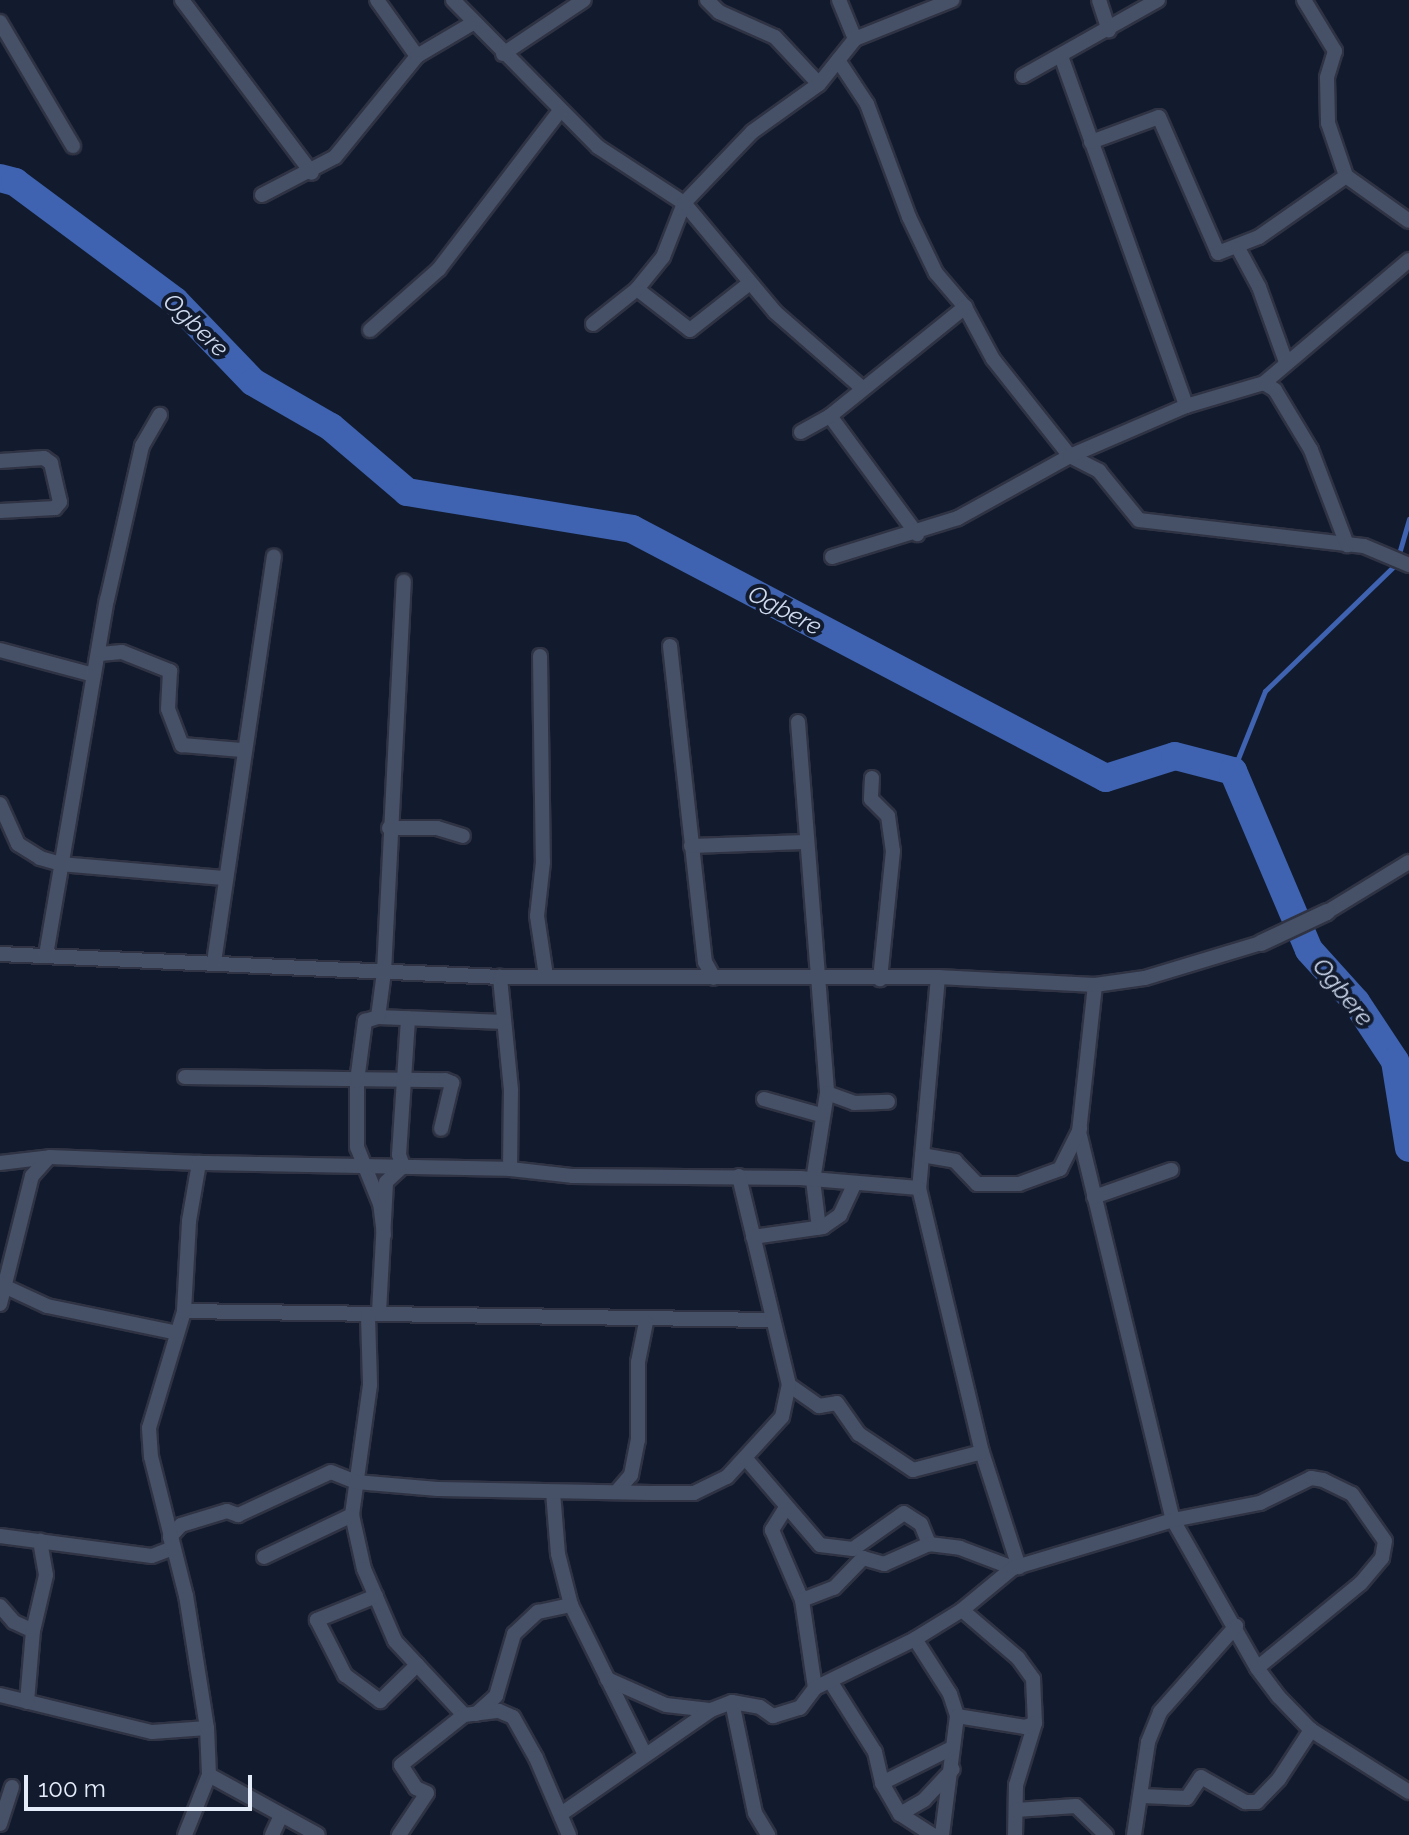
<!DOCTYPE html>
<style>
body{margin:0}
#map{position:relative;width:1409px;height:1835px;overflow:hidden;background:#121b2e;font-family:Raleway,sans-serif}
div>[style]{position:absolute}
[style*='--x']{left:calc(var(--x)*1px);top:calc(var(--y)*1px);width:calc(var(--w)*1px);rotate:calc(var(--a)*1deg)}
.stream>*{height:5px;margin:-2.5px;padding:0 2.5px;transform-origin:2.5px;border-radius:2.5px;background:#3f63b0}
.river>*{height:28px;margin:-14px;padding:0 14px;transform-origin:14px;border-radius:14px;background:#3f63b0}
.roads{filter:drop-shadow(2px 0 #2f3343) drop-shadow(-2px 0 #2f3343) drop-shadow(0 2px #2f3343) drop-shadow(0 -2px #2f3343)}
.minor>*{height:14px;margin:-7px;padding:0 7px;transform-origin:7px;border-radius:7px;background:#465167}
.tertiary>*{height:16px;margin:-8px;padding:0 8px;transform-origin:8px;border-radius:8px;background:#465167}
span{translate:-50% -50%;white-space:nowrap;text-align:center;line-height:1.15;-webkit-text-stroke:8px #121b2e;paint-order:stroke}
.water-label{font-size:24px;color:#cfdaef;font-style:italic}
.scale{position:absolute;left:24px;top:1775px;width:228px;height:36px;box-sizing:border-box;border:4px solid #e5ecf9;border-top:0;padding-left:10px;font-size:24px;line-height:28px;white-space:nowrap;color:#e5ecf9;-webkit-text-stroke:6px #121b2e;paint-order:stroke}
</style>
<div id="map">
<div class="stream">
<div style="--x:1233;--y:771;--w:86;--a:-68.2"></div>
<div style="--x:1265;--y:691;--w:182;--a:-44.1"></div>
<div style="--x:1396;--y:564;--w:47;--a:-73.9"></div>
</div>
<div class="river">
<div style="--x:0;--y:178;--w:16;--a:15"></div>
<div style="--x:15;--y:182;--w:199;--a:36.6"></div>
<div style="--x:175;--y:301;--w:112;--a:46.1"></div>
<div style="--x:253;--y:382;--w:90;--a:30"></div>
<div style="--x:331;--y:427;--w:100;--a:40.5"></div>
<div style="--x:407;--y:492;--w:228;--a:9.3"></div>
<div style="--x:632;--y:529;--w:535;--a:27.71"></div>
<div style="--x:1106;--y:778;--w:72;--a:-17.7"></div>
<div style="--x:1175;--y:756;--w:60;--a:14.5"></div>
<div style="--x:1233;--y:771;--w:194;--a:67"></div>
<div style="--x:1309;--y:950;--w:70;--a:47.9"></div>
<div style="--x:1356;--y:1002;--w:71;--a:56.5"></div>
<div style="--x:1395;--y:1061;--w:88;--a:80.9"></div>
</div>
<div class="roads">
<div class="minor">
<div style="--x:182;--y:0;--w:216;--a:53.1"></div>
<div style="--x:377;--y:0;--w:69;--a:54.5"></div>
<div style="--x:453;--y:0;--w:206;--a:45.4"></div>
<div style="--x:598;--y:147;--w:103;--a:33.1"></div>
<div style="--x:684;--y:203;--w:142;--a:50.1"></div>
<div style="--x:775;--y:312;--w:116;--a:41.1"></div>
<div style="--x:707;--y:0;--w:17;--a:45"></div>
<div style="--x:719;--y:12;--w:61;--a:24.1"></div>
<div style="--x:775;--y:37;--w:64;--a:46.9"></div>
<div style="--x:839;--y:0;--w:42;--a:67.7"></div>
<div style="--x:1099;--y:0;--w:32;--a:72"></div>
<div style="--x:1304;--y:0;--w:60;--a:58.7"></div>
<div style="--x:1335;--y:51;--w:28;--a:107"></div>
<div style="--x:1327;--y:78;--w:45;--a:88.7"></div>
<div style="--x:1328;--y:123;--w:56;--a:71.2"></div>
<div style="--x:1346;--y:176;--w:77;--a:35.5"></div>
<div style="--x:0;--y:22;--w:144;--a:59.5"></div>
<div style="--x:503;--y:54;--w:97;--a:-33.7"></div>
<div style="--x:1061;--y:56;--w:372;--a:70.3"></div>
<div style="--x:838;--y:60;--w:53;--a:56.6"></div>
<div style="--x:867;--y:104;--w:121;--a:69.6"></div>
<div style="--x:909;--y:217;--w:62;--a:64.3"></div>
<div style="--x:936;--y:273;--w:45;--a:49.5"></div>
<div style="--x:965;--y:307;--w:59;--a:61.7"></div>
<div style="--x:993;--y:359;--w:124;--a:51.6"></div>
<div style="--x:1070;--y:456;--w:33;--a:27"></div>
<div style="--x:1099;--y:471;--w:63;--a:50.8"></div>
<div style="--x:1139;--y:520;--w:226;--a:6.6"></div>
<div style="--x:1364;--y:546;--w:49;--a:22.9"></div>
<div style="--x:1023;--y:76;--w:155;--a:-29.4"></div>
<div style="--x:1091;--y:142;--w:72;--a:-20.2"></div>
<div style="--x:1159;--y:117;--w:148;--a:66.5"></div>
<div style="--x:1218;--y:253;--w:44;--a:-21.3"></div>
<div style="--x:1259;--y:237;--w:106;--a:-35"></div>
<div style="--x:262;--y:195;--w:82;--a:-27.5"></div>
<div style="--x:335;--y:157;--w:130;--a:-50.9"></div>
<div style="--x:417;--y:56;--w:65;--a:-30.5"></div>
<div style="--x:1238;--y:248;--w:44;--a:61.7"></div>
<div style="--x:1259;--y:287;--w:80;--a:70.2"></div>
<div style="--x:637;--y:289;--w:67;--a:37.7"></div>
<div style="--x:690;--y:330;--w:76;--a:-38.1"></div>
<div style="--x:593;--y:324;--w:56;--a:-38.5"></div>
<div style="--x:637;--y:289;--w:41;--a:-50.9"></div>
<div style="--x:663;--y:257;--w:58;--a:-68.7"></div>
<div style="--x:684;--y:203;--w:98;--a:-46.2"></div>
<div style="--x:752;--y:132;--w:82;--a:-35.6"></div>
<div style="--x:819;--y:84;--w:58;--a:-51.3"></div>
<div style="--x:855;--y:39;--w:105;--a:-21.9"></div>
<div style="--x:370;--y:330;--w:92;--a:-41.5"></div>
<div style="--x:439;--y:269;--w:199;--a:-52.6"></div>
<div style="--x:1264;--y:383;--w:13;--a:32"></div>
<div style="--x:1275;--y:390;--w:70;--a:59"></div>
<div style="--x:1311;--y:450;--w:102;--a:69.2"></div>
<div style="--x:830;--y:416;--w:147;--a:53.6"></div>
<div style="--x:801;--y:432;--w:33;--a:-29"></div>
<div style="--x:830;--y:416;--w:174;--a:-38.9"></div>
<div style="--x:0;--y:461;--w:44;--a:-3.9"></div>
<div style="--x:44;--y:458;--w:9;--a:36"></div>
<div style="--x:51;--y:463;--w:40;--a:77"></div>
<div style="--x:60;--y:502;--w:8;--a:130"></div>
<div style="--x:55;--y:508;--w:55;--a:176.9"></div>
<div style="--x:832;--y:557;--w:132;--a:-17.2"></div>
<div style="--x:958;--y:518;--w:128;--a:-29"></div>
<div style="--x:1070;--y:456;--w:126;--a:-23.3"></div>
<div style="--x:1186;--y:406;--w:81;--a:-16.4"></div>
<div style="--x:1264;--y:383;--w:190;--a:-40.3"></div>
<div style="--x:670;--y:646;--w:318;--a:83.7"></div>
<div style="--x:705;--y:962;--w:18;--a:61"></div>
<div style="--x:0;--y:650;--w:97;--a:14.9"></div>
<div style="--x:100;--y:654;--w:22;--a:-5"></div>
<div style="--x:122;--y:652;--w:52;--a:21.6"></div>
<div style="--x:170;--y:671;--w:38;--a:93"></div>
<div style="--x:168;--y:709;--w:39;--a:69"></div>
<div style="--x:182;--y:745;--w:60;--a:4.8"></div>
<div style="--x:540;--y:656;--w:206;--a:89.2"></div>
<div style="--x:543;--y:862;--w:54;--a:96.3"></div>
<div style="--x:537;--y:916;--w:61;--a:81.5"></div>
<div style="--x:798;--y:722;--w:372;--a:85.5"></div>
<div style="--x:827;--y:1093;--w:88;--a:99.1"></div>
<div style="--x:813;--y:1180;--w:48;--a:82.9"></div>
<div style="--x:872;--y:778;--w:21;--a:93"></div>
<div style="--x:871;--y:799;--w:24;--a:45"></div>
<div style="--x:888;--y:816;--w:35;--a:82"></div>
<div style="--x:893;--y:851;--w:129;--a:95.8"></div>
<div style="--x:0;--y:804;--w:44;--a:65.8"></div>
<div style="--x:18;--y:844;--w:26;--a:32"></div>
<div style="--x:40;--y:858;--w:22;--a:16"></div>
<div style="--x:61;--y:864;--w:165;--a:4.9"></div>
<div style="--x:389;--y:828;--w:48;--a:0"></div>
<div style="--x:437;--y:828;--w:27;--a:17"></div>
<div style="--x:691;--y:846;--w:114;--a:-2"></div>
<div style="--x:1327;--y:912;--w:96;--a:-31.4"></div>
<div style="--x:0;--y:954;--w:501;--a:2.63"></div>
<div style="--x:46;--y:955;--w:360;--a:-80.3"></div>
<div style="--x:107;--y:600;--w:158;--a:-77.2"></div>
<div style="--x:142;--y:446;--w:36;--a:-60"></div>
<div style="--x:214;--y:962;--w:410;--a:-81.6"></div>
<div style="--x:938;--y:977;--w:212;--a:95.1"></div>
<div style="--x:919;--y:1188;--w:271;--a:76.6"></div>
<div style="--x:982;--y:1452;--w:121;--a:72.2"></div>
<div style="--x:1095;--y:985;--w:148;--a:96.2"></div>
<div style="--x:1079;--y:1132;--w:399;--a:76.4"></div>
<div style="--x:1173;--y:1520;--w:170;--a:60.4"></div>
<div style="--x:1257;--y:1668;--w:36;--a:53"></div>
<div style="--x:1279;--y:1697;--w:46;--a:45.9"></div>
<div style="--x:1311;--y:1730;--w:116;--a:32.3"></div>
<div style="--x:378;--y:1017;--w:126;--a:2.3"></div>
<div style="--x:185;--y:1077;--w:260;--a:0.7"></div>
<div style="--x:445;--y:1080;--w:8;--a:23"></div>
<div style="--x:452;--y:1083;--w:47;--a:103.4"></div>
<div style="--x:827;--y:1093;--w:29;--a:20"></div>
<div style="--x:854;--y:1103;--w:34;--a:-2"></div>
<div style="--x:764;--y:1099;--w:59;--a:15.7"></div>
<div style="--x:922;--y:1155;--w:34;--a:10"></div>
<div style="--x:955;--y:1161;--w:32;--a:46"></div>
<div style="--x:977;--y:1184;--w:42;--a:0"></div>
<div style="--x:1019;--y:1184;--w:44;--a:-20.1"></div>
<div style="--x:1060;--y:1169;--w:45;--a:-63.4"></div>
<div style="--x:0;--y:1163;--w:50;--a:-6.8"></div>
<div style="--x:50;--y:1157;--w:149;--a:2.3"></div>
<div style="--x:510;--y:1169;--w:62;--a:6.4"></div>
<div style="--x:572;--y:1176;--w:228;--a:0.5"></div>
<div style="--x:800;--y:1178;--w:119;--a:4.8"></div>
<div style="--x:1094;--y:1197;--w:82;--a:-19.3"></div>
<div style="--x:384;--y:1235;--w:31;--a:-97"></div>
<div style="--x:380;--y:1204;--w:61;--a:-112"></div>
<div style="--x:357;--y:1147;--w:66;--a:-90"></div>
<div style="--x:357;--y:1081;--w:61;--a:-82.4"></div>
<div style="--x:365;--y:1021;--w:14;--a:-17"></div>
<div style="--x:378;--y:1017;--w:45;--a:-82.4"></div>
<div style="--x:384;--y:972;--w:391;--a:-87.1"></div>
<div style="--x:753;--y:1237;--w:71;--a:-8.1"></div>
<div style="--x:823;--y:1227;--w:21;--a:-35"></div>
<div style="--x:840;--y:1215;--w:33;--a:-65"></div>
<div style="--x:6;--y:1287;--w:45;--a:24.9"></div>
<div style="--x:47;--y:1306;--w:133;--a:11.7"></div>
<div style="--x:0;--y:1304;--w:132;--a:-76"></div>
<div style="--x:32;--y:1176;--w:25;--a:-48"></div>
<div style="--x:184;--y:1311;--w:589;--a:0.88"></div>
<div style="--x:379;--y:1312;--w:130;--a:-86.9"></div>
<div style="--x:386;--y:1182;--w:23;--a:-43"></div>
<div style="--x:403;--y:1166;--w:12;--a:-110"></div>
<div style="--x:399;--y:1155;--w:137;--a:-86.2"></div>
<div style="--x:368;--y:1316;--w:69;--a:88.3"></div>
<div style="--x:370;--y:1385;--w:131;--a:97.9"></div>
<div style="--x:352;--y:1515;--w:55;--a:77.5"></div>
<div style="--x:364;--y:1569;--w:78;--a:66.7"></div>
<div style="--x:395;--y:1641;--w:101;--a:47"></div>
<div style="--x:789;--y:1385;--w:37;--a:35"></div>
<div style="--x:819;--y:1406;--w:18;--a:-9"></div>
<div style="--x:837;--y:1403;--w:38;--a:55"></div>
<div style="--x:859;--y:1434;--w:65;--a:33.7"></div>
<div style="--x:913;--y:1470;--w:71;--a:-14.6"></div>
<div style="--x:747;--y:1460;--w:112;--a:49.3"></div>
<div style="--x:820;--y:1545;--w:33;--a:7"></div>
<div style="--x:853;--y:1549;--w:62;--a:-35.2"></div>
<div style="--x:904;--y:1513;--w:20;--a:33"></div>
<div style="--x:921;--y:1524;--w:22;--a:68"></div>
<div style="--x:618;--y:1490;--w:20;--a:-49"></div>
<div style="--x:631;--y:1475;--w:36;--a:-79"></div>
<div style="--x:638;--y:1440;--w:78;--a:-90"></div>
<div style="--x:638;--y:1362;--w:41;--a:-78.7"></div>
<div style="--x:553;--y:1492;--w:62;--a:85.4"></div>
<div style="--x:558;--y:1554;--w:53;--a:75.7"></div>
<div style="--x:571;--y:1605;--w:165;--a:63.7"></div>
<div style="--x:785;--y:1509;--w:25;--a:122"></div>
<div style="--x:772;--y:1530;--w:76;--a:66.8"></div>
<div style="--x:802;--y:1600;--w:89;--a:81.6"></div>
<div style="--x:0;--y:1536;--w:153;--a:7.5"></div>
<div style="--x:152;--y:1556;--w:22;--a:-21"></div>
<div style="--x:173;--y:1548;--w:11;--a:-105"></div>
<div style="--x:170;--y:1537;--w:16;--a:-47"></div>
<div style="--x:181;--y:1525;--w:48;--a:-16.9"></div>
<div style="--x:227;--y:1511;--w:12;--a:20"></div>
<div style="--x:238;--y:1515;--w:102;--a:-24.8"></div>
<div style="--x:331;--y:1472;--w:27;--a:22"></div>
<div style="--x:356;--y:1482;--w:82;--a:4.9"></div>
<div style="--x:438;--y:1489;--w:214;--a:1.1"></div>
<div style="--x:652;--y:1493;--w:42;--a:0"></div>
<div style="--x:694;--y:1493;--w:37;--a:-26"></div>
<div style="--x:727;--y:1477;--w:81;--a:-47.5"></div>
<div style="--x:782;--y:1417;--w:33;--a:-78"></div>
<div style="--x:789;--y:1385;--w:215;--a:-103.5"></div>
<div style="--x:264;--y:1557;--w:98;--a:-25.5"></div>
<div style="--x:376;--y:1596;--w:64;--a:157.9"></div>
<div style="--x:317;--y:1620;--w:62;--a:63"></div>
<div style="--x:345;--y:1675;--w:44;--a:36.6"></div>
<div style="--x:380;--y:1701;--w:52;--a:-44.2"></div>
<div style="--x:802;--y:1600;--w:34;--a:-21"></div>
<div style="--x:834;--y:1588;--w:42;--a:-46"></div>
<div style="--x:863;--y:1558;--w:22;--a:16"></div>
<div style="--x:884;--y:1564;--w:49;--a:-24"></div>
<div style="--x:929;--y:1544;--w:31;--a:7"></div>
<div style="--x:960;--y:1548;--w:57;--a:20.7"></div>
<div style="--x:0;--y:1606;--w:21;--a:49"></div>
<div style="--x:14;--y:1622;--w:21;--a:25"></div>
<div style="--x:962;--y:1610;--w:74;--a:40.6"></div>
<div style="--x:1018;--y:1658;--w:26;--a:54"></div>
<div style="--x:1033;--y:1679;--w:44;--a:87.4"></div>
<div style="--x:1035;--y:1723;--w:65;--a:107"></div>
<div style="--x:1016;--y:1785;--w:50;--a:91.1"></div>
<div style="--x:915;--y:1639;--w:65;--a:57.5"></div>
<div style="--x:950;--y:1694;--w:23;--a:72"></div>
<div style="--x:957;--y:1716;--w:120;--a:97.2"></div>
<div style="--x:607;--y:1679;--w:64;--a:23.8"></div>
<div style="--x:666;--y:1705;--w:44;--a:6.5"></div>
<div style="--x:832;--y:1684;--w:80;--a:57.7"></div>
<div style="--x:875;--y:1752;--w:32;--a:77"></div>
<div style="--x:882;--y:1783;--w:36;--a:60"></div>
<div style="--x:900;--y:1814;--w:38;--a:33"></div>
<div style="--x:0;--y:1695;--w:156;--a:13.7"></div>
<div style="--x:152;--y:1732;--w:55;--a:-4.2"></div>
<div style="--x:27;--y:1702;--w:71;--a:-85.2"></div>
<div style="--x:33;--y:1631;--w:57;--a:-76.9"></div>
<div style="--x:46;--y:1575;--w:35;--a:-100"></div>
<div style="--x:732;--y:1702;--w:113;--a:78.3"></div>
<div style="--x:755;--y:1813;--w:26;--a:59"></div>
<div style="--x:476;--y:1714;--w:27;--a:-42"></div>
<div style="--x:496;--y:1696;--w:65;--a:-73.8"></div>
<div style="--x:514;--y:1634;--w:33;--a:-43"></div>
<div style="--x:538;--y:1612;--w:34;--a:-12"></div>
<div style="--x:957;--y:1716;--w:69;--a:9.2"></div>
<div style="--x:1025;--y:1727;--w:11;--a:-22"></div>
<div style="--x:209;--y:1775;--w:124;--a:28.8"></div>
<div style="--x:882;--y:1783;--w:76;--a:-26.6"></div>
<div style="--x:1142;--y:1796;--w:45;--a:2.5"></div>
<div style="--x:1187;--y:1798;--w:25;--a:-56"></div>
<div style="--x:1201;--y:1777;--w:51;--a:29.6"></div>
<div style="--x:1245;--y:1802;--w:12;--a:0"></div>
<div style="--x:1257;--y:1802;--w:32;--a:-46"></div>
<div style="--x:1279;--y:1779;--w:59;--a:-56.9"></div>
<div style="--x:1016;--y:1810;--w:60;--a:-3.8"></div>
<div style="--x:1076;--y:1806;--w:42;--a:44"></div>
<div style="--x:561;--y:1814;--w:183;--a:-34.7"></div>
<div style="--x:711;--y:1710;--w:22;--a:-21"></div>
<div style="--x:732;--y:1702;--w:28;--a:10"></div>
<div style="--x:760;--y:1707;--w:16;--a:35"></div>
<div style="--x:773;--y:1716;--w:28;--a:-17"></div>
<div style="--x:800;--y:1708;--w:25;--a:-53"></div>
<div style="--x:815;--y:1688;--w:111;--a:-26.1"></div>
<div style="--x:915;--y:1639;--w:55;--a:-31.7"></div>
<div style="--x:962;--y:1610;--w:66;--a:-39.5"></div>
<div style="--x:1013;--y:1568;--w:167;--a:-16.7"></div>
<div style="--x:1173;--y:1520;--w:89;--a:-11.1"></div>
<div style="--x:1260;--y:1503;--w:57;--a:-26.1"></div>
<div style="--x:1311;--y:1478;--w:12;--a:9"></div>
<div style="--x:1323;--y:1480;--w:32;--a:26"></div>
<div style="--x:1352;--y:1494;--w:57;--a:54.9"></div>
<div style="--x:1385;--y:1541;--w:17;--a:100"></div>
<div style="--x:1382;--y:1558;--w:33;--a:130"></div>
<div style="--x:1361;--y:1583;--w:134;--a:140.7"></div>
<div style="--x:900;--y:1814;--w:28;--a:-30"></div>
<div style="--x:924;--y:1800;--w:42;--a:-46.9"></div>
<div style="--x:0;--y:1824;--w:39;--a:-72"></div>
<div style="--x:185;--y:1835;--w:65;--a:-68.2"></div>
<div style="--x:209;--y:1775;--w:47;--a:-92.4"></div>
<div style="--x:207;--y:1728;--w:134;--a:-99"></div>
<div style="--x:186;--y:1596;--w:143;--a:-104.1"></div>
<div style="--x:151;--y:1457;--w:29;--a:-94"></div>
<div style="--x:149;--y:1428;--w:122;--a:-73.3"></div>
<div style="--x:184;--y:1311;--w:90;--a:-86.8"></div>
<div style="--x:189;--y:1221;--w:59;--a:-80.2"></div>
<div style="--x:199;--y:1163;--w:311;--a:1.1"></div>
<div style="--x:510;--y:1169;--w:79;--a:-89.3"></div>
<div style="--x:511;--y:1090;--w:114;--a:-95.6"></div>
<div style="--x:500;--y:977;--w:438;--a:0"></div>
<div style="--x:938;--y:977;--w:157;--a:2.9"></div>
<div style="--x:1095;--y:985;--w:50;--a:-8"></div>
<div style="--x:1145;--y:978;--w:121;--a:-16.8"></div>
<div style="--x:272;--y:1835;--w:19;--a:-65"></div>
<div style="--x:399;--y:1835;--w:50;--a:-56.3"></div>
<div style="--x:427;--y:1793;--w:12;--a:-156"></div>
<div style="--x:416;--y:1788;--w:27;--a:-123"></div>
<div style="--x:401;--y:1765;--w:80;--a:-38.4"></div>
<div style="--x:464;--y:1715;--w:35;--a:-7"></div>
<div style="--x:499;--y:1711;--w:15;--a:23"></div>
<div style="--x:513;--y:1717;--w:47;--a:60.7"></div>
<div style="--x:536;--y:1758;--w:84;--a:66.8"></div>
<div style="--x:1134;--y:1835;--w:94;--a:-81.4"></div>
<div style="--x:1148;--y:1742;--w:32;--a:-68"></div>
<div style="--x:1160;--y:1712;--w:115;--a:-48.5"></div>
</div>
<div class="tertiary">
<div style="--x:1261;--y:943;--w:73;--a:-25.2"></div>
</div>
</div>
<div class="water-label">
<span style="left:196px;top:325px;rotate:44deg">Ogbere</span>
<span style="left:785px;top:610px;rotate:28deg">Ogbere</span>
<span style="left:1343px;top:992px;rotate:51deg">Ogbere</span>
</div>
<div class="scale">100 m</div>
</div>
